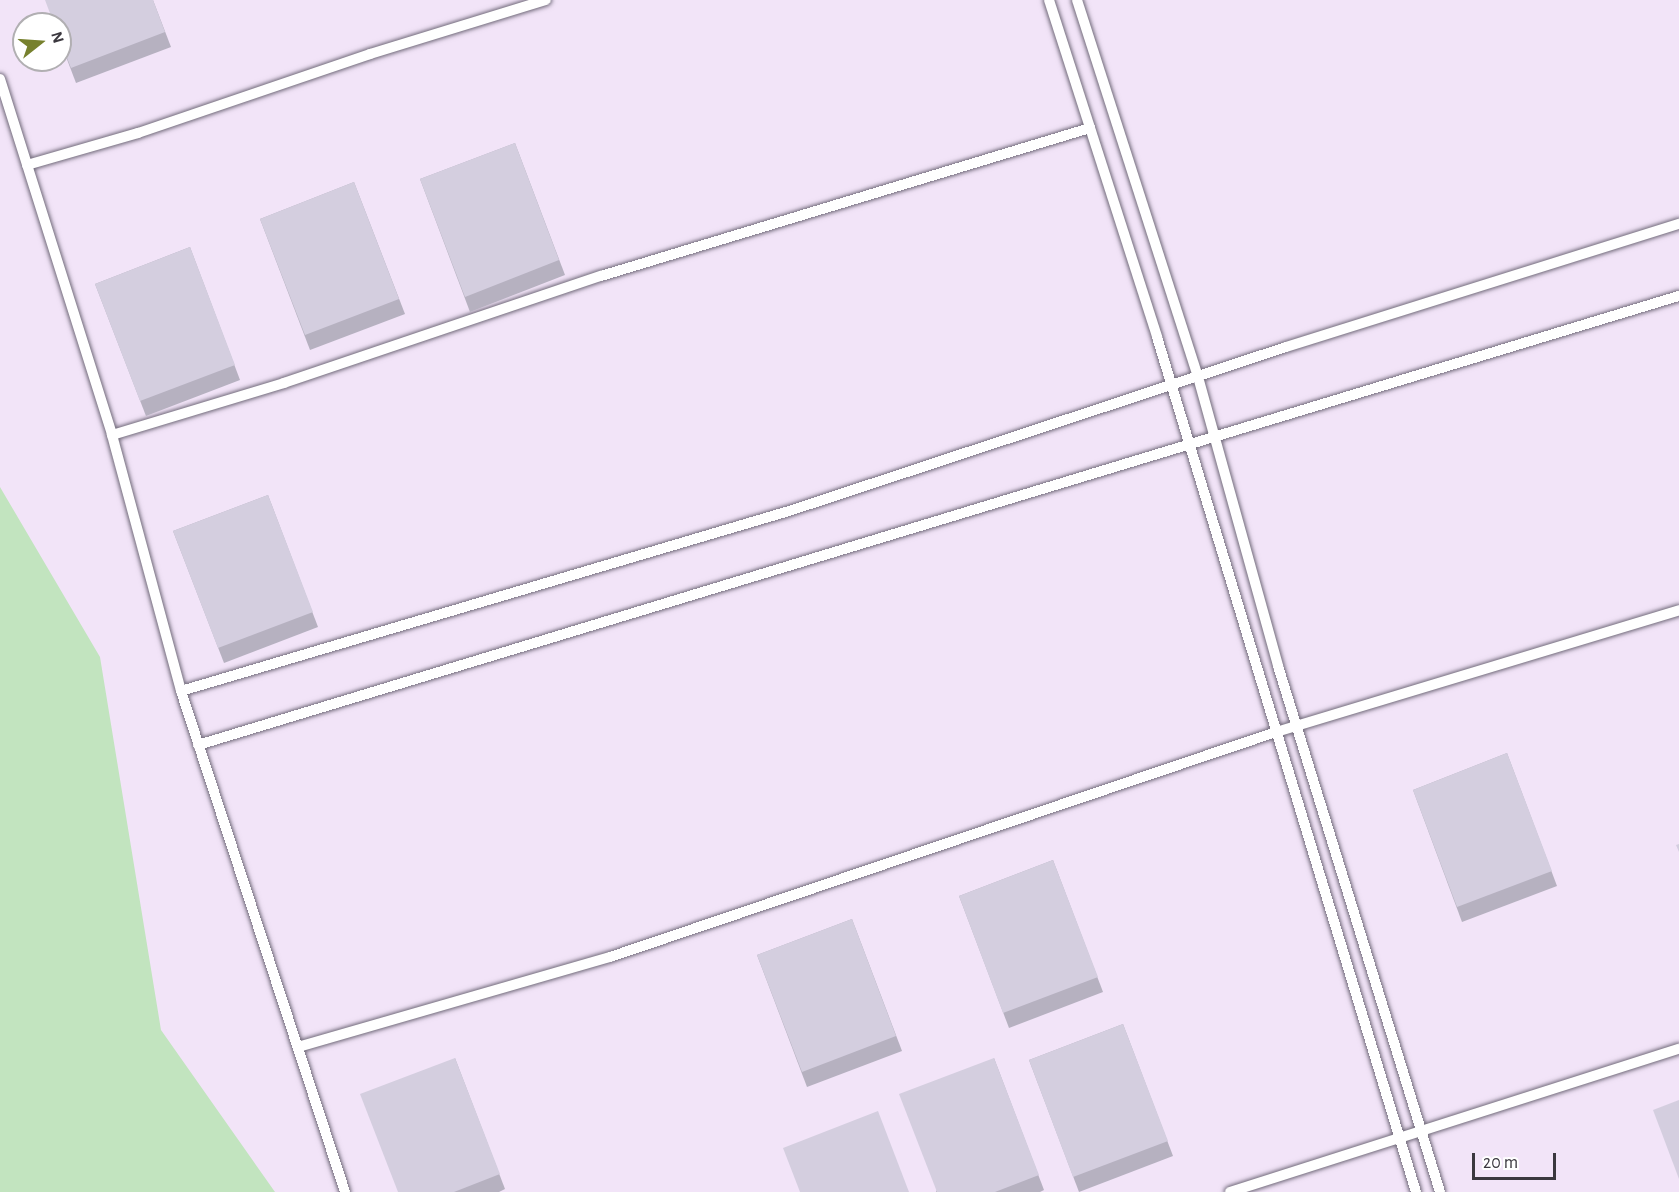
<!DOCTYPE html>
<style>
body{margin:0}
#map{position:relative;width:1679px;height:1192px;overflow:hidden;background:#f7f1ff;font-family:"Alegreya Sans",sans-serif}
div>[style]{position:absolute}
.industrial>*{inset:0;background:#f2e4f8}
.green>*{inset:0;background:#c2e4bf}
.roads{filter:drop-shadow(0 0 2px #726b7b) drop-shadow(0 0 2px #726b7b)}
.lane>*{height:10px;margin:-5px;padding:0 5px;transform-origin:5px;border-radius:5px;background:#fff}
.wall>*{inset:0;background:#b6b1c0}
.building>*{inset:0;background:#d4cedf}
span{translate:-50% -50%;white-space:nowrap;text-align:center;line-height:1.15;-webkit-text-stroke:4.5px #fff;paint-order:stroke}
.north{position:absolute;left:12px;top:12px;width:60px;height:60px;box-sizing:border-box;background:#fff;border:2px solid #b1afb2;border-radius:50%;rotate:73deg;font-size:16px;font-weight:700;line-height:24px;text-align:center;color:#3b383f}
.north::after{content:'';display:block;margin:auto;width:21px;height:27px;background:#77812e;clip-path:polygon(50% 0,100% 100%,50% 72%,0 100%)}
.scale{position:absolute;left:1472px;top:1153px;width:84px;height:27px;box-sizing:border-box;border:3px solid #3b383f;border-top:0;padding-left:8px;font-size:18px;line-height:21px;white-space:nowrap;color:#3b383f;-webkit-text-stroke:4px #fff;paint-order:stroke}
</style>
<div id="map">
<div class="industrial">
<div style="clip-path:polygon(evenodd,0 0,1679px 0,1679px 1192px,124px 1192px,0 648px,0 0,24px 24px,60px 24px,60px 60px,24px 60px,24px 24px)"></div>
</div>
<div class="green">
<div style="clip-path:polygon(0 487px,100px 657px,161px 1030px,275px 1192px,0 1192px)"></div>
</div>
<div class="roads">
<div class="lane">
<div style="left:1049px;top:0;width:354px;rotate:72.2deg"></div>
<div style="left:1157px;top:337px;width:893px;rotate:73.15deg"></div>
<div style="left:1077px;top:0;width:396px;rotate:72.2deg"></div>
<div style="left:1198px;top:377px;width:300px;rotate:74.5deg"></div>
<div style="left:1278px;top:666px;width:550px;rotate:72.88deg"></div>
<div style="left:0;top:79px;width:373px;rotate:72.5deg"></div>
<div style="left:112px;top:435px;width:265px;rotate:74.9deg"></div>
<div style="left:181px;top:691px;width:527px;rotate:71.87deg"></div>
<div style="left:27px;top:165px;width:116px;rotate:-16.1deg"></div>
<div style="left:138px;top:133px;width:245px;rotate:-18.8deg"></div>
<div style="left:370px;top:54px;width:184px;rotate:-17.1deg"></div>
<div style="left:112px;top:435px;width:180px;rotate:-16.8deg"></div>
<div style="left:284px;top:383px;width:335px;rotate:-18.7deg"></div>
<div style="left:601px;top:276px;width:511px;rotate:-16.84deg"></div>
<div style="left:181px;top:691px;width:634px;rotate:-16.49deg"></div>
<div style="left:789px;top:511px;width:523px;rotate:-18.26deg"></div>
<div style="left:1286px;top:347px;width:412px;rotate:-17.4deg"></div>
<div style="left:198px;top:745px;width:1548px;rotate:-16.87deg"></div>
<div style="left:298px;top:1047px;width:325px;rotate:-16.1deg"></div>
<div style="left:610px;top:957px;width:703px;rotate:-18.67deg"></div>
<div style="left:1276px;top:732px;width:421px;rotate:-16.8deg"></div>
<div style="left:1230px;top:1192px;width:471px;rotate:-17.7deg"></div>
</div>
</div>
<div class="wall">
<div style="clip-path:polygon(153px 0,171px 47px,76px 83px,60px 41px)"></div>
<div style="clip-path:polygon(515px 143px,565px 275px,470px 312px,420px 179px)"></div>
<div style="clip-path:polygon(354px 182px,405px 314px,310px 350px,260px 219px)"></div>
<div style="clip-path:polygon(190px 247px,240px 380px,146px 416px,95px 284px)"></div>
<div style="clip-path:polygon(268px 495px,318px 627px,224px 663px,173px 531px)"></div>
<div style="clip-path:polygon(1507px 753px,1557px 886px,1462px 922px,1413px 790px)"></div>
<div style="clip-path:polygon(1053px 860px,1103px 992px,1009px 1028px,959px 896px)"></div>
<div style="clip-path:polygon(852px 919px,902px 1051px,807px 1087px,757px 955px)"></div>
<div style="clip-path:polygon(1123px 1024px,1173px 1156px,1079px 1192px,1029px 1060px)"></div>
<div style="clip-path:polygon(455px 1058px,505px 1189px,499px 1192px,398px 1192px)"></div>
<div style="clip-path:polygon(994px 1058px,1044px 1190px,1040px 1192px,936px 1192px)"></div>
</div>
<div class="building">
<div style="clip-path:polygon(45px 0,153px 0,165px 32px,71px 68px,60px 40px,60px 24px,54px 24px)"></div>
<div style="clip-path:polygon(515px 143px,559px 260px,465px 297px,420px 179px)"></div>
<div style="clip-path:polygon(354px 182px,399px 299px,305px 335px,260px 219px)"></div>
<div style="clip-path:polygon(190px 247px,235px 365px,140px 401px,95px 284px)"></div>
<div style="clip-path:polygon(268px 495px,313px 612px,218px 648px,173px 531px)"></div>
<div style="clip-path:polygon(1507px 753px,1552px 871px,1457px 907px,1413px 790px)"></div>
<div style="clip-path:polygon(1679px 844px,1679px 852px,1676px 845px)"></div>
<div style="clip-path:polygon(1053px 860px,1098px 977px,1003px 1013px,959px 896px)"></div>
<div style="clip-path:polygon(852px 919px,896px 1036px,802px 1072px,757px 955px)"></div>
<div style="clip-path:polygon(1123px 1024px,1168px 1141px,1073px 1177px,1029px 1060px)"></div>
<div style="clip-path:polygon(455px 1058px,500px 1174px,454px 1192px,398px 1192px,360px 1094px)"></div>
<div style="clip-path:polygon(994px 1058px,1039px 1175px,995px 1192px,937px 1192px,899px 1094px)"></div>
<div style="clip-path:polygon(1679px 1100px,1679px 1179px,1653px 1110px)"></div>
<div style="clip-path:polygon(878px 1111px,909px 1192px,800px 1192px,783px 1148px)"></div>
</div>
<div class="north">N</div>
<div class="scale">20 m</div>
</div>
